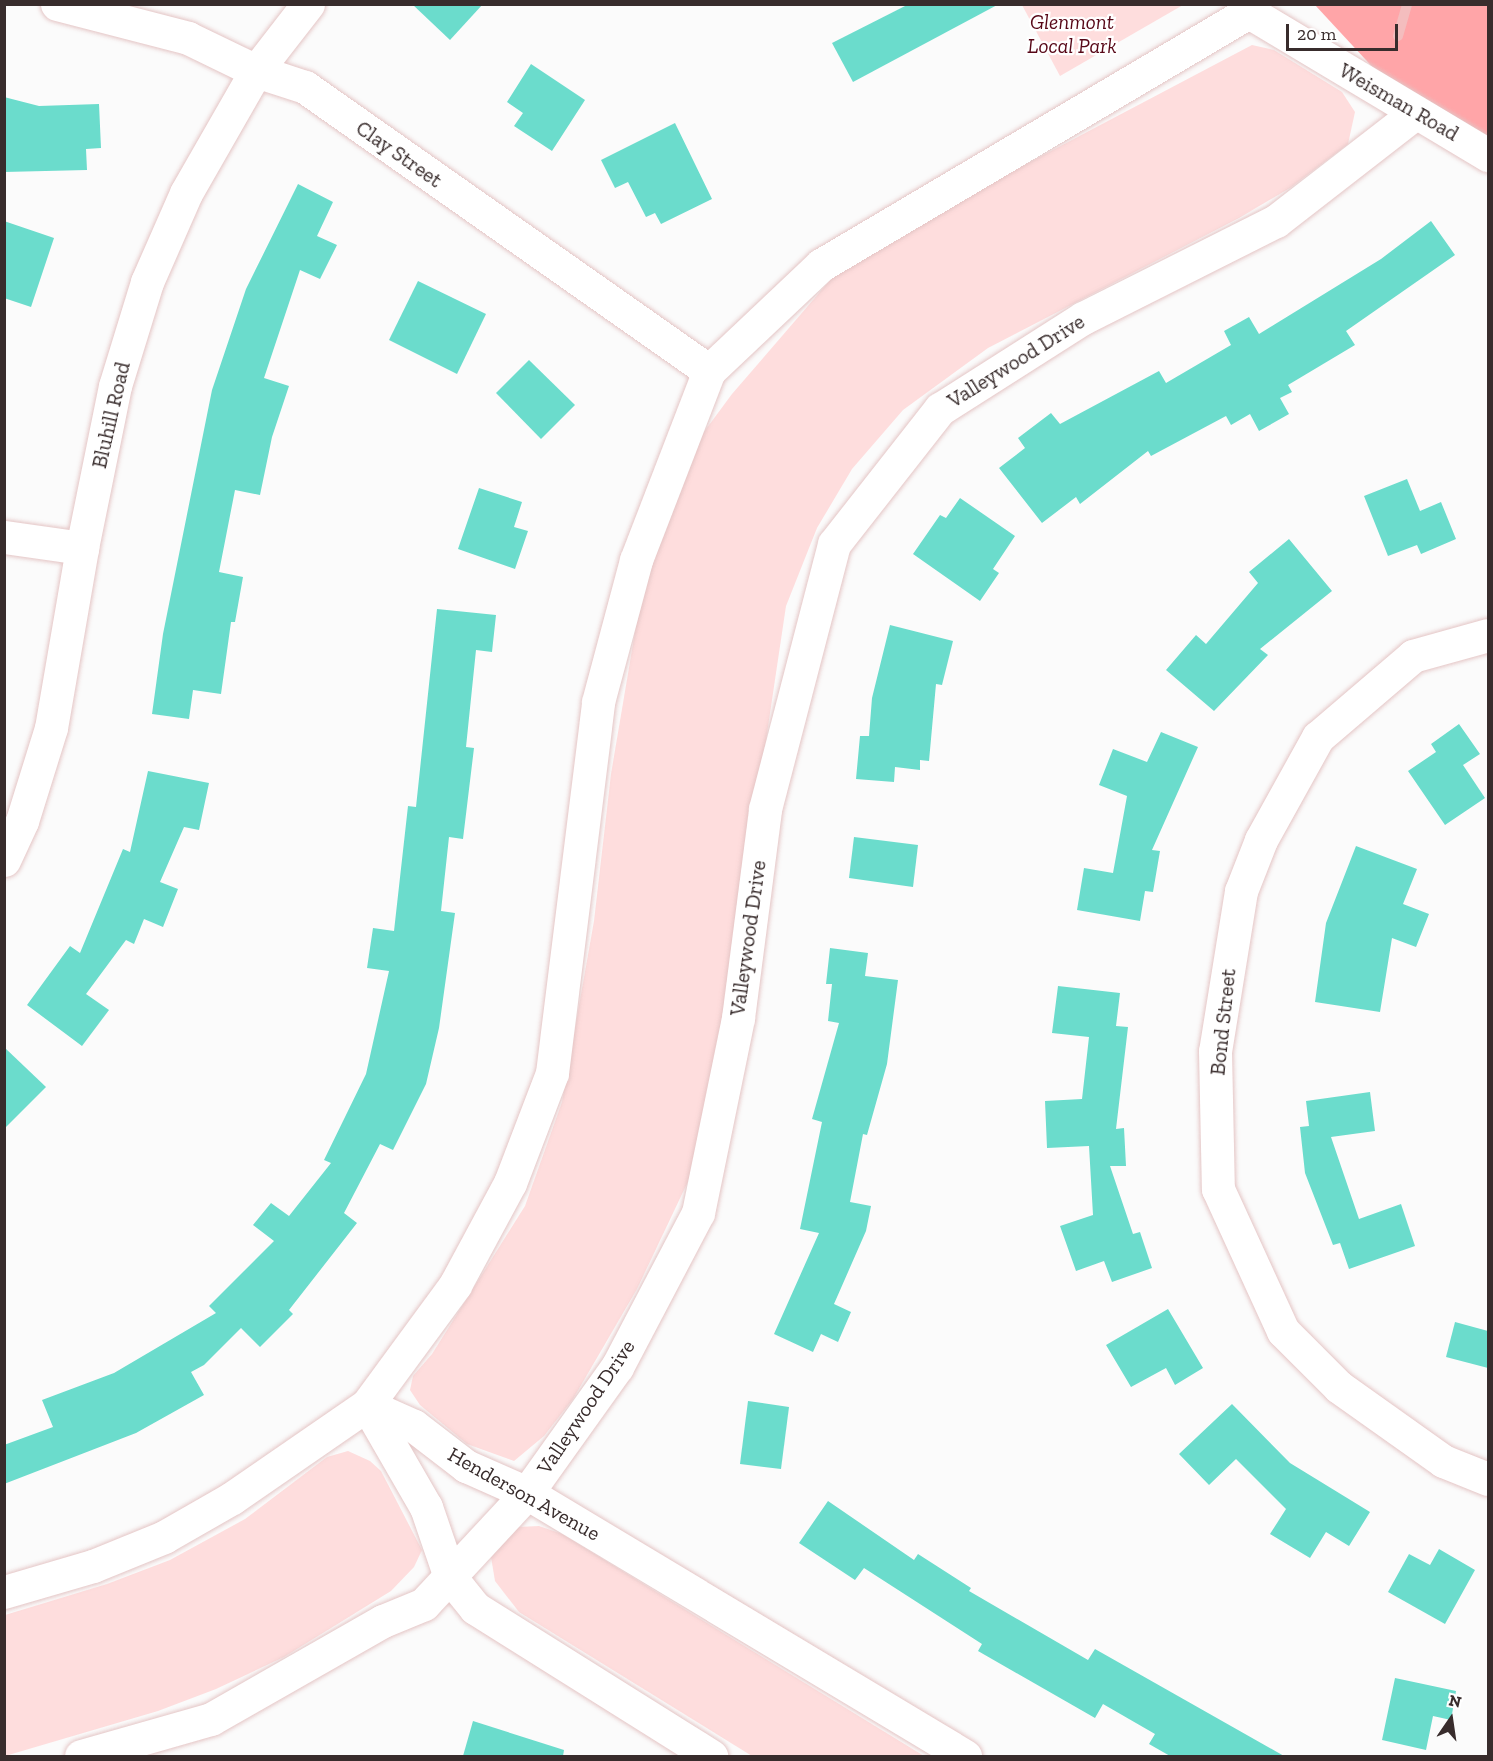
<!DOCTYPE html>
<style>
body{margin:0}
#map{position:relative;width:1493px;height:1761px;overflow:hidden;background:#fbfbfb;font-family:"Zilla Slab",serif}
div>[style]{position:absolute}
.green>*{inset:0;background:#fedddd}
.forest>*{inset:0;background:#ffa5a8}
.stream>*{height:10px;margin:-5px;padding:0 5px;transform-origin:5px;border-radius:5px;background:#f4bdbe}
.building>*{inset:0;background:#6bdccc}
.roads{filter:drop-shadow(0 0 2px #e4c5c5) drop-shadow(0 0 2px #e4c5c5)}
.street>*{height:33px;margin:-16.5px;padding:0 16.5px;transform-origin:16.5px;border-radius:16.5px;background:#fff}
.secondary>*{height:33px;margin:-16.5px;padding:0 16.5px;transform-origin:16.5px;border-radius:16.5px;background:#fff}
span{translate:-50% -50%;white-space:nowrap;text-align:center;line-height:1.15;-webkit-text-stroke:4.5px #fff;paint-order:stroke}
.park-label{font-size:21px;color:#570717;font-style:italic}
.street-label{font-size:21px;color:#382c2c}
.frame{position:absolute;inset:0;border:6px solid #382c2c;pointer-events:none}
.north{position:absolute;left:1421px;top:1689px;width:60px;height:60px;-webkit-text-stroke:4px #fff;paint-order:stroke;rotate:13deg;font-size:16px;font-weight:700;line-height:24px;text-align:center;color:#382c2c}
.north::after{content:'';display:block;margin:auto;width:21px;height:27px;background:#382c2c;clip-path:polygon(50% 0,100% 100%,50% 72%,0 100%)}
.scale{position:absolute;left:1286px;top:24px;width:112px;height:27px;box-sizing:border-box;border:3px solid #382c2c;border-top:0;padding-left:8px;font-size:18px;line-height:21px;white-space:nowrap;color:#382c2c;-webkit-text-stroke:4px #fff;paint-order:stroke}
</style>
<div id="map">
<div class="green">
<div style="clip-path:polygon(1022px 5px,1183px 5px,1060px 76px)"></div>
<div style="clip-path:polygon(1252px 45px,1274px 50px,1342px 92px,1355px 112px,1348px 144px,1290px 188px,1239px 218px,988px 348px,903px 410px,852px 469px,817px 528px,786px 606px,725px 1015px,692px 1173px,637px 1289px,573px 1399px,544px 1436px,514px 1461px,467px 1444px,420px 1405px,410px 1390px,413px 1376px,432px 1354px,525px 1206px,562px 1102px,594px 921px,611px 774px,644px 579px,695px 444px,732px 394px,832px 278px,1000px 178px)"></div>
<div style="clip-path:polygon(348px 1451px,370px 1461px,381px 1471px,422px 1550px,414px 1567px,391px 1591px,284px 1657px,216px 1689px,158px 1711px,5px 1756px,5px 1615px,107px 1584px,170px 1560px,245px 1519px,327px 1457px)"></div>
<div style="clip-path:polygon(539px 1526px,562px 1534px,924px 1756px,752px 1756px,519px 1612px,495px 1581px,491px 1557px,518px 1527px)"></div>
</div>
<div class="forest">
<div style="clip-path:polygon(1315px 5px,1488px 5px,1488px 155px,1415px 113px)"></div>
</div>
<div class="stream">
<div style="left:1398px;top:36px;width:33px;rotate:-74deg"></div>
</div>
<div class="building">
<div style="clip-path:polygon(412px 4px,483px 4px,450px 40px)"></div>
<div style="clip-path:polygon(909px 4px,999px 4px,853px 82px,832px 43px)"></div>
<div style="clip-path:polygon(531px 64px,585px 100px,552px 151px,514px 126px,523px 113px,507px 102px)"></div>
<div style="clip-path:polygon(4px 97px,39px 106px,99px 104px,101px 148px,86px 149px,87px 170px,4px 172px)"></div>
<div style="clip-path:polygon(675px 123px,712px 199px,661px 224px,655px 213px,646px 217px,628px 182px,615px 188px,601px 160px)"></div>
<div style="clip-path:polygon(298px 184px,333px 202px,317px 236px,337px 245px,320px 279px,300px 270px,264px 378px,289px 386px,272px 437px,260px 495px,235px 490px,219px 572px,243px 577px,235px 622px,231px 622px,221px 694px,193px 690px,189px 719px,152px 714px,163px 634px,212px 390px,246px 289px)"></div>
<div style="clip-path:polygon(4px 221px,54px 238px,31px 307px,4px 298px)"></div>
<div style="clip-path:polygon(1431px 221px,1455px 255px,1346px 331px,1355px 345px,1288px 385px,1292px 392px,1280px 398px,1289px 414px,1259px 431px,1250px 414px,1231px 425px,1226px 416px,1151px 456px,1148px 451px,1080px 504px,1076px 497px,1042px 523px,999px 468px,1025px 448px,1018px 438px,1051px 413px,1060px 424px,1159px 371px,1166px 383px,1231px 345px,1224px 331px,1249px 317px,1259px 334px,1381px 259px)"></div>
<div style="clip-path:polygon(418px 281px,486px 314px,457px 374px,389px 340px)"></div>
<div style="clip-path:polygon(529px 360px,575px 405px,541px 439px,496px 393px)"></div>
<div style="clip-path:polygon(1407px 479px,1420px 511px,1441px 502px,1456px 539px,1421px 554px,1417px 545px,1388px 556px,1364px 496px)"></div>
<div style="clip-path:polygon(479px 488px,522px 502px,514px 527px,528px 531px,515px 569px,458px 549px)"></div>
<div style="clip-path:polygon(960px 498px,1015px 536px,993px 569px,999px 573px,980px 601px,913px 554px,940px 515px,946px 518px)"></div>
<div style="clip-path:polygon(1289px 539px,1332px 591px,1260px 649px,1268px 655px,1214px 711px,1166px 670px,1196px 635px,1206px 644px,1258px 583px,1249px 572px)"></div>
<div style="clip-path:polygon(437px 609px,496px 615px,492px 652px,476px 650px,466px 747px,474px 748px,463px 839px,449px 837px,441px 911px,455px 913px,439px 1028px,426px 1084px,393px 1150px,380px 1144px,344px 1213px,357px 1223px,289px 1310px,293px 1314px,260px 1347px,241px 1328px,204px 1365px,191px 1372px,204px 1395px,136px 1433px,4px 1484px,4px 1445px,53px 1427px,42px 1400px,114px 1373px,216px 1313px,209px 1306px,274px 1241px,253px 1225px,271px 1203px,289px 1216px,331px 1163px,324px 1160px,366px 1074px,389px 971px,367px 968px,373px 928px,394px 931px,408px 806px,416px 807px)"></div>
<div style="clip-path:polygon(890px 625px,953px 641px,942px 685px,936px 684px,929px 761px,920px 760px,920px 770px,895px 767px,894px 782px,856px 779px,860px 736px,869px 736px,872px 698px)"></div>
<div style="clip-path:polygon(1459px 724px,1480px 754px,1463px 765px,1485px 798px,1445px 825px,1408px 771px,1436px 752px,1431px 744px)"></div>
<div style="clip-path:polygon(1161px 732px,1198px 747px,1152px 850px,1160px 851px,1153px 892px,1145px 891px,1140px 921px,1077px 910px,1084px 868px,1113px 873px,1127px 796px,1099px 785px,1113px 749px,1147px 762px)"></div>
<div style="clip-path:polygon(148px 771px,209px 783px,199px 830px,184px 827px,160px 882px,178px 889px,163px 927px,144px 919px,134px 944px,126px 940px,86px 994px,109px 1010px,82px 1046px,27px 1005px,70px 946px,80px 953px,123px 849px,130px 852px)"></div>
<div style="clip-path:polygon(854px 837px,918px 845px,913px 887px,849px 878px)"></div>
<div style="clip-path:polygon(1356px 846px,1417px 869px,1403px 904px,1429px 914px,1416px 947px,1392px 938px,1380px 1012px,1315px 1002px,1326px 923px)"></div>
<div style="clip-path:polygon(830px 948px,868px 953px,865px 976px,898px 980px,887px 1064px,867px 1135px,863px 1134px,850px 1202px,871px 1206px,866px 1231px,834px 1304px,851px 1312px,838px 1342px,821px 1334px,813px 1352px,774px 1334px,819px 1233px,800px 1229px,822px 1122px,812px 1119px,839px 1023px,828px 1021px,832px 984px,826px 984px)"></div>
<div style="clip-path:polygon(1058px 986px,1120px 993px,1116px 1026px,1128px 1027px,1116px 1129px,1124px 1128px,1126px 1166px,1110px 1166px,1133px 1234px,1140px 1232px,1152px 1268px,1112px 1282px,1104px 1261px,1076px 1271px,1060px 1226px,1093px 1215px,1089px 1146px,1047px 1148px,1045px 1101px,1082px 1099px,1089px 1037px,1052px 1033px)"></div>
<div style="clip-path:polygon(4px 1047px,46px 1087px,4px 1129px)"></div>
<div style="clip-path:polygon(1370px 1092px,1375px 1131px,1331px 1137px,1359px 1219px,1401px 1204px,1415px 1246px,1349px 1269px,1340px 1243px,1333px 1245px,1305px 1173px,1300px 1127px,1309px 1126px,1306px 1101px)"></div>
<div style="clip-path:polygon(1168px 1309px,1203px 1368px,1175px 1385px,1166px 1368px,1131px 1387px,1106px 1345px)"></div>
<div style="clip-path:polygon(1455px 1322px,1488px 1331px,1488px 1368px,1446px 1357px)"></div>
<div style="clip-path:polygon(748px 1401px,789px 1407px,781px 1469px,740px 1464px)"></div>
<div style="clip-path:polygon(1232px 1404px,1290px 1463px,1370px 1512px,1349px 1546px,1326px 1532px,1310px 1558px,1270px 1534px,1286px 1509px,1236px 1459px,1209px 1485px,1179px 1454px)"></div>
<div style="clip-path:polygon(828px 1501px,914px 1560px,918px 1554px,971px 1588px,969px 1591px,1088px 1660px,1095px 1649px,1284px 1756px,1170px 1756px,1149px 1744px,1155px 1734px,1103px 1704px,1095px 1718px,978px 1651px,982px 1644px,864px 1568px,855px 1580px,799px 1543px)"></div>
<div style="clip-path:polygon(1439px 1549px,1475px 1570px,1445px 1624px,1388px 1592px,1409px 1554px,1430px 1565px)"></div>
<div style="clip-path:polygon(1395px 1678px,1456px 1691px,1451px 1720px,1433px 1716px,1426px 1750px,1382px 1740px)"></div>
<div style="clip-path:polygon(473px 1721px,564px 1750px,563px 1756px,463px 1756px)"></div>
</div>
<div class="roads">
<div class="street">
<div style="left:57px;top:4px;width:135px;rotate:14.5deg"></div>
<div style="left:188px;top:38px;width:76px;rotate:25.9deg"></div>
<div style="left:256px;top:71px;width:52px;rotate:18.1deg"></div>
<div style="left:305px;top:87px;width:494px;rotate:35.1deg"></div>
<div style="left:4px;top:537px;width:79px;rotate:8deg"></div>
<div style="left:1488px;top:635px;width:78px;rotate:164.4deg"></div>
<div style="left:1413px;top:656px;width:125px;rotate:139.5deg"></div>
<div style="left:1318px;top:737px;width:118px;rotate:119deg"></div>
<div style="left:1261px;top:840px;width:55px;rotate:111.4deg"></div>
<div style="left:1241px;top:891px;width:162px;rotate:99.2deg"></div>
<div style="left:1215px;top:1051px;width:138px;rotate:88.8deg"></div>
<div style="left:1218px;top:1189px;width:156px;rotate:65.4deg"></div>
<div style="left:1283px;top:1331px;width:79px;rotate:45deg"></div>
<div style="left:1339px;top:1387px;width:128px;rotate:35.4deg"></div>
<div style="left:1443px;top:1461px;width:48px;rotate:21.8deg"></div>
<div style="left:367px;top:1405px;width:51px;rotate:24.1deg"></div>
<div style="left:414px;top:1426px;width:66px;rotate:37.6deg"></div>
<div style="left:466px;top:1466px;width:67px;rotate:23.9deg"></div>
<div style="left:527px;top:1493px;width:511px;rotate:30.98deg"></div>
<div style="left:367px;top:1405px;width:118px;rotate:60deg"></div>
<div style="left:426px;top:1507px;width:74px;rotate:71.1deg"></div>
<div style="left:450px;top:1577px;width:40px;rotate:51deg"></div>
<div style="left:475px;top:1608px;width:279px;rotate:32.1deg"></div>
<div style="left:4px;top:1592px;width:93px;rotate:-16.3deg"></div>
<div style="left:93px;top:1566px;width:77px;rotate:-22.2deg"></div>
<div style="left:164px;top:1537px;width:78px;rotate:-29.8deg"></div>
<div style="left:232px;top:1498px;width:164px;rotate:-34.6deg"></div>
<div style="left:367px;top:1405px;width:149px;rotate:-53.7deg"></div>
<div style="left:455px;top:1285px;width:116px;rotate:-61.7deg"></div>
<div style="left:510px;top:1183px;width:118px;rotate:-69.1deg"></div>
<div style="left:552px;top:1073px;width:374px;rotate:-82.9deg"></div>
<div style="left:598px;top:702px;width:147px;rotate:-75deg"></div>
<div style="left:636px;top:560px;width:203px;rotate:-68.9deg"></div>
<div style="left:709px;top:371px;width:154px;rotate:-43.4deg"></div>
<div style="left:821px;top:265px;width:497px;rotate:-30.6deg"></div>
<div style="left:1249px;top:12px;width:279px;rotate:30.9deg"></div>
<div style="left:81px;top:1756px;width:135px;rotate:-15.9deg"></div>
<div style="left:211px;top:1719px;width:198px;rotate:-29.7deg"></div>
<div style="left:383px;top:1621px;width:44px;rotate:-22.5deg"></div>
<div style="left:424px;top:1604px;width:151px;rotate:-47.1deg"></div>
<div style="left:527px;top:1493px;width:155px;rotate:-54.5deg"></div>
<div style="left:617px;top:1367px;width:174px;rotate:-62.3deg"></div>
<div style="left:698px;top:1213px;width:199px;rotate:-78.4deg"></div>
<div style="left:738px;top:1018px;width:211px;rotate:-82.6deg"></div>
<div style="left:765px;top:809px;width:274px;rotate:-75.4deg"></div>
<div style="left:834px;top:544px;width:172px;rotate:-51.9deg"></div>
<div style="left:940px;top:409px;width:169px;rotate:-32.5deg"></div>
<div style="left:1083px;top:318px;width:216px;rotate:-26.7deg"></div>
<div style="left:1276px;top:221px;width:176px;rotate:-37.8deg"></div>
</div>
<div class="secondary">
<div style="left:4px;top:860px;width:43px;rotate:-65.2deg"></div>
<div style="left:22px;top:821px;width:97px;rotate:-72.7deg"></div>
<div style="left:51px;top:728px;width:183px;rotate:-80.2deg"></div>
<div style="left:82px;top:548px;width:165px;rotate:-78.5deg"></div>
<div style="left:115px;top:386px;width:109px;rotate:-72.9deg"></div>
<div style="left:147px;top:282px;width:97px;rotate:-66.3deg"></div>
<div style="left:186px;top:193px;width:141px;rotate:-60.2deg"></div>
<div style="left:256px;top:71px;width:85px;rotate:-52.2deg"></div>
</div>
</div>
<div class="park-label">
<span style="left:1072px;top:34px">Glenmont<br>Local Park</span>
</div>
<div class="street-label">
<span style="left:1399px;top:102px;rotate:30deg">Weisman Road</span>
<span style="left:399px;top:154px;rotate:35deg">Clay Street</span>
<span style="left:1016px;top:361px;rotate:-32deg">Valleywood Drive</span>
<span style="left:111px;top:415px;rotate:-77deg">Bluhill Road</span>
<span style="left:748px;top:938px;rotate:-82deg">Valleywood Drive</span>
<span style="left:1223px;top:1022px;rotate:-84deg">Bond Street</span>
<span style="left:586px;top:1407px;rotate:-56deg">Valleywood Drive</span>
<span style="left:524px;top:1494px;rotate:29deg">Henderson Avenue</span>
</div>
<div class="frame"></div>
<div class="north">N</div>
<div class="scale">20 m</div>
</div>
